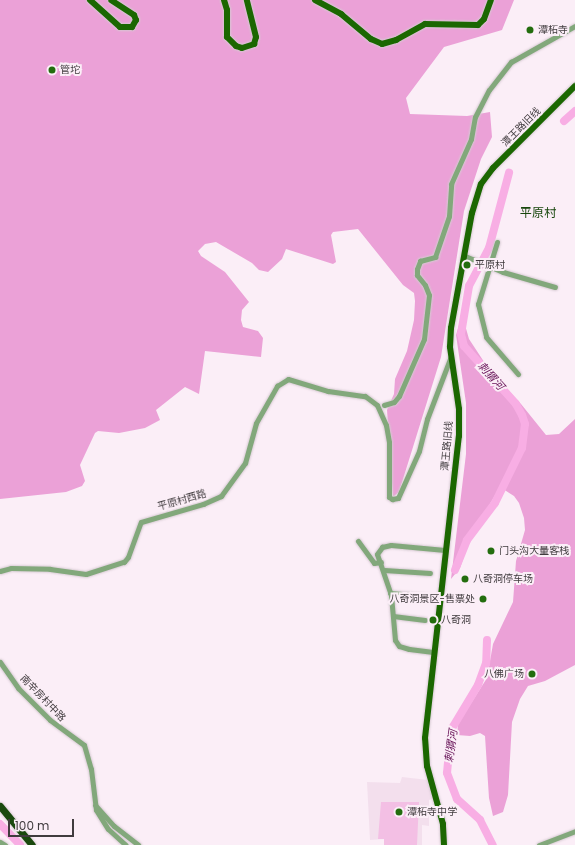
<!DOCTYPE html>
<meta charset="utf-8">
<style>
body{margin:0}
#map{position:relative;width:575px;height:845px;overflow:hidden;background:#fbeef7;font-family:Poppins,"Noto Sans SC",sans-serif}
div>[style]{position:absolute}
.built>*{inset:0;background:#f3dfed}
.green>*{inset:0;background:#f3bfe4}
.forest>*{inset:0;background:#eba1d7}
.river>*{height:8px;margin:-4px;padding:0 4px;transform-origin:4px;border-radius:4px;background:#f8aee4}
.roads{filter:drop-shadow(0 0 1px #d6cad2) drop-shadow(0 0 1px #d6cad2)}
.minor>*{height:5px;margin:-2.5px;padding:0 2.5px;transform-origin:2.5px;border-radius:2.5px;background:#82a87b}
.major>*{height:6px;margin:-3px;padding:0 3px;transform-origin:3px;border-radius:3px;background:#1b6701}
.highway>*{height:7px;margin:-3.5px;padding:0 3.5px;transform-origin:3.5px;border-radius:3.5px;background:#1a490e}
.dots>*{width:11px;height:11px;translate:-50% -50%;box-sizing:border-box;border:2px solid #fbeef7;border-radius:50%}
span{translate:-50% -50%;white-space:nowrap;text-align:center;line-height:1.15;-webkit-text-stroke:4px #fbeef7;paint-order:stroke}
.poi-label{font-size:10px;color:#403b3e}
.left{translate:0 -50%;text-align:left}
.right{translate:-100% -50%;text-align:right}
.street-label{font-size:10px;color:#403b3e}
.water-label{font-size:11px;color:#681358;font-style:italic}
.quarter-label{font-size:12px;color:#17460c}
.scale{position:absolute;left:8px;top:819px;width:66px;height:18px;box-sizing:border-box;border:2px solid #403b3e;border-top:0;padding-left:5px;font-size:12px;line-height:14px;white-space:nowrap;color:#403b3e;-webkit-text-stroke:3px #fbeef7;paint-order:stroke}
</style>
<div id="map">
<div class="built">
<div style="clip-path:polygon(402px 777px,428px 780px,433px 799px,429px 800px,429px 826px,422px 825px,422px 845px,384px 845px,384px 839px,370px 840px,367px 782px,400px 783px)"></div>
</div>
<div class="green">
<div style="clip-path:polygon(381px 802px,419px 802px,417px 845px,384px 845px,384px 839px,378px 839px)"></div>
</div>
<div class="forest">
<div style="clip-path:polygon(0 0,514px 0,502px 30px,444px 47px,406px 98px,410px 114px,467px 116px,490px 112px,492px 137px,481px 159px,464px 211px,441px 357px,399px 492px,393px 497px,387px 410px,394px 394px,395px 379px,407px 351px,414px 320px,415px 301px,414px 293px,403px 285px,358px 229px,333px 232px,331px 235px,336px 262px,333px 264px,286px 249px,282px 259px,268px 272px,259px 270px,252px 263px,216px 242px,205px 244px,198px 251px,201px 256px,225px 272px,249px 302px,242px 310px,241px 320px,243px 327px,258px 331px,263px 338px,261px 357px,205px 351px,199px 394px,185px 387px,156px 410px,160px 420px,145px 428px,119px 433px,98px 431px,95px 433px,80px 465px,85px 481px,82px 486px,66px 492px,0 499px)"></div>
<div style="clip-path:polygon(459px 325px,465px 325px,469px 339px,492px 374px,521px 404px,546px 435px,559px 434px,575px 419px,575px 665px,545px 681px,528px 686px,520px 699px,512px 722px,508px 795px,503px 812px,493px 816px,489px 798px,485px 736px,480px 733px,470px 736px,457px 735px,458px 724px,487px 678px,493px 644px,513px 602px,516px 561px,525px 530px,524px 518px,519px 503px,514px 496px,500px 487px,472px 534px,460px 568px,451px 579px,466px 454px,466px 403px,456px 335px)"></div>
</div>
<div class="river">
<div style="left:564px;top:121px;width:15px;rotate:-42deg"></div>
<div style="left:455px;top:570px;width:32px;rotate:-68deg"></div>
<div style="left:467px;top:540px;width:46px;rotate:-52.9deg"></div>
<div style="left:495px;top:503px;width:61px;rotate:-63.9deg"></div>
<div style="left:522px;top:448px;width:24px;rotate:-83deg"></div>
<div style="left:525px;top:424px;width:9px;rotate:-108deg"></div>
<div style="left:522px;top:415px;width:13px;rotate:-119deg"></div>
<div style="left:516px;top:404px;width:78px;rotate:-131.9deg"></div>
<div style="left:464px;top:346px;width:12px;rotate:-104deg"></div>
<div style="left:461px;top:334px;width:49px;rotate:-80.5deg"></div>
<div style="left:469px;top:286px;width:43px;rotate:-62.2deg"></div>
<div style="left:489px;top:248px;width:78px;rotate:-75.1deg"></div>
<div style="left:487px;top:640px;width:23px;rotate:92deg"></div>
<div style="left:486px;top:663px;width:23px;rotate:110deg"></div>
<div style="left:478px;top:685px;width:52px;rotate:121deg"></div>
<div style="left:451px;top:730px;width:43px;rotate:95.3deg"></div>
<div style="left:447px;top:773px;width:28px;rotate:69deg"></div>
<div style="left:457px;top:799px;width:31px;rotate:42deg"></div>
<div style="left:480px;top:820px;width:28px;rotate:63deg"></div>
<div style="left:0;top:824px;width:29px;rotate:46deg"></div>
</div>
<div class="roads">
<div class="minor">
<div style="left:497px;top:242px;width:65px;rotate:107deg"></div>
<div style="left:478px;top:304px;width:34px;rotate:76deg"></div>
<div style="left:486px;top:337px;width:49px;rotate:49.1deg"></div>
<div style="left:465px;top:256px;width:41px;rotate:22.8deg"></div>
<div style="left:503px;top:272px;width:54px;rotate:16.1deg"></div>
<div style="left:384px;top:405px;width:10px;rotate:-17deg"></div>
<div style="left:394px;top:402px;width:8px;rotate:-50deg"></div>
<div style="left:399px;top:396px;width:62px;rotate:-66.3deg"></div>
<div style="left:424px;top:339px;width:44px;rotate:-83.5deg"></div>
<div style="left:429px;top:295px;width:11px;rotate:-112deg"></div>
<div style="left:425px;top:285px;width:13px;rotate:-129deg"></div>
<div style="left:417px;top:275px;width:6px;rotate:-90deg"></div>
<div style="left:417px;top:269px;width:9px;rotate:-69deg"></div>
<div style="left:420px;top:261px;width:16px;rotate:-15deg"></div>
<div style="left:435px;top:257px;width:43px;rotate:-71.1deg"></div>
<div style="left:449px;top:216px;width:32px;rotate:-86deg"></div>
<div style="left:451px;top:184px;width:49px;rotate:-66deg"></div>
<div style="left:471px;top:139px;width:22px;rotate:-80deg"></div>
<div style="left:475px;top:117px;width:30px;rotate:-63deg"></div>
<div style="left:489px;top:90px;width:36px;rotate:-52deg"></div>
<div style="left:511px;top:62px;width:73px;rotate:-29.4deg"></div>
<div style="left:358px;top:541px;width:27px;rotate:54deg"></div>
<div style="left:374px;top:563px;width:7px;rotate:-8deg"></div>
<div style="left:384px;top:570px;width:46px;rotate:3.7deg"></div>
<div style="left:0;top:571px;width:11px;rotate:-15deg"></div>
<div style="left:11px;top:568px;width:39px;rotate:1deg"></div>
<div style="left:50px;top:569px;width:36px;rotate:8deg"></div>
<div style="left:86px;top:574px;width:40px;rotate:-18deg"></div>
<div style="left:124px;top:562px;width:6px;rotate:-51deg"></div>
<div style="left:128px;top:557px;width:37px;rotate:-70deg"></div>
<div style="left:141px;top:522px;width:65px;rotate:-16.2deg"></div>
<div style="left:203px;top:504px;width:20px;rotate:-24deg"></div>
<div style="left:221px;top:496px;width:41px;rotate:-54deg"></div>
<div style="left:245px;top:463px;width:41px;rotate:-74.6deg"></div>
<div style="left:256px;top:423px;width:43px;rotate:-60.4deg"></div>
<div style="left:277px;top:386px;width:13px;rotate:-32deg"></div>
<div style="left:288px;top:379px;width:42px;rotate:16.7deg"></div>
<div style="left:328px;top:391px;width:37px;rotate:8deg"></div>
<div style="left:365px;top:396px;width:15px;rotate:37deg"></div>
<div style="left:377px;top:405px;width:22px;rotate:66deg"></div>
<div style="left:386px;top:425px;width:17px;rotate:80deg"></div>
<div style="left:389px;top:442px;width:55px;rotate:90deg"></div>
<div style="left:389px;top:497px;width:4px;rotate:34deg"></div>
<div style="left:392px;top:499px;width:6px;rotate:-9deg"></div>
<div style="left:398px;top:498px;width:51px;rotate:-65.9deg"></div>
<div style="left:419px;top:451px;width:33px;rotate:-76deg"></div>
<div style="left:427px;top:419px;width:67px;rotate:-69.1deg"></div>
<div style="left:390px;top:593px;width:38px;rotate:5deg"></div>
<div style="left:393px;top:616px;width:32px;rotate:7deg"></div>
<div style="left:433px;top:652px;width:24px;rotate:-173deg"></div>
<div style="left:409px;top:649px;width:10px;rotate:-163deg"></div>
<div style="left:399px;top:646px;width:7px;rotate:-124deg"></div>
<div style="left:395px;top:640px;width:45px;rotate:-95.1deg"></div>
<div style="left:391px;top:595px;width:43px;rotate:-108.9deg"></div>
<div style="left:377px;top:554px;width:9px;rotate:-54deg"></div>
<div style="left:382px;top:547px;width:9px;rotate:-13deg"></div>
<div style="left:391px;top:545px;width:54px;rotate:5.3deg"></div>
<div style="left:0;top:662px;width:32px;rotate:55deg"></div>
<div style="left:18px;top:688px;width:45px;rotate:45deg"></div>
<div style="left:50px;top:720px;width:42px;rotate:36.3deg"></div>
<div style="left:84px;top:745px;width:25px;rotate:74deg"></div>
<div style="left:91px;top:769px;width:41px;rotate:83deg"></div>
<div style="left:96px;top:810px;width:22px;rotate:58deg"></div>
<div style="left:108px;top:829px;width:24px;rotate:42deg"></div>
<div style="left:95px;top:805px;width:28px;rotate:48deg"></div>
<div style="left:114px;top:826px;width:31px;rotate:38deg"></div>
<div style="left:0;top:842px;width:6px;rotate:31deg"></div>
<div style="left:539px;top:845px;width:39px;rotate:-21deg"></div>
</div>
<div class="major">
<div style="left:90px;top:0;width:40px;rotate:42deg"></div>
<div style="left:120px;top:27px;width:12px"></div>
<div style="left:132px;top:27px;width:8px;rotate:-60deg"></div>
<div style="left:136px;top:20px;width:5px;rotate:-112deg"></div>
<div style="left:134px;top:15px;width:27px;rotate:-147deg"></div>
<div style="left:224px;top:0;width:10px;rotate:73deg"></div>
<div style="left:227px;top:10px;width:27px;rotate:90deg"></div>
<div style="left:227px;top:37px;width:13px;rotate:45deg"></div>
<div style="left:236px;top:46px;width:6px;rotate:18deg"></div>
<div style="left:242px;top:48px;width:13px;rotate:-18deg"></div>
<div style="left:254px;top:44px;width:7px;rotate:-74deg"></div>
<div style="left:256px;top:37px;width:38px;rotate:-104deg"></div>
<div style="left:315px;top:0;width:30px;rotate:28deg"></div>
<div style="left:341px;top:14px;width:39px;rotate:40deg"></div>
<div style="left:371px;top:39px;width:12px;rotate:24deg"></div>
<div style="left:382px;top:44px;width:15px;rotate:-16deg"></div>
<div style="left:396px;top:40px;width:33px;rotate:-29deg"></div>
<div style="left:425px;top:24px;width:53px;rotate:1.1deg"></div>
<div style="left:478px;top:25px;width:8px;rotate:-45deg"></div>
<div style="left:484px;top:19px;width:20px;rotate:-70deg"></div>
<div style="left:444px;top:845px;width:21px;rotate:-93deg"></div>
<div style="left:443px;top:824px;width:60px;rotate:-105.4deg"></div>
<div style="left:427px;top:766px;width:28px;rotate:-94deg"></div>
<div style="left:425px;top:738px;width:304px;rotate:-83.6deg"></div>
<div style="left:459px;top:436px;width:27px;rotate:-90deg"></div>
<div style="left:459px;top:409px;width:63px;rotate:-98.3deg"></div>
<div style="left:450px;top:347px;width:19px;rotate:-87deg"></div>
<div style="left:451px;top:328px;width:117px;rotate:-79.7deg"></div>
<div style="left:472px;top:213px;width:30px;rotate:-73deg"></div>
<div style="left:481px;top:184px;width:20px;rotate:-53deg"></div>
<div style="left:493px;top:168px;width:116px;rotate:-45deg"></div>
</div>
<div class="highway">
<div style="left:0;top:806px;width:50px;rotate:50.6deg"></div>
</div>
</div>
<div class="dots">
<div style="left:530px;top:30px;background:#236d0e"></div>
<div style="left:52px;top:70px;background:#236d0e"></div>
<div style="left:467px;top:265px;background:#236d0e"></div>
<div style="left:491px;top:551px;background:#236d0e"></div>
<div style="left:465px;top:579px;background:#236d0e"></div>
<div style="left:483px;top:599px;background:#236d0e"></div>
<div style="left:433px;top:620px;background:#236d0e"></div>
<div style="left:532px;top:674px;background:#236d0e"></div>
<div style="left:399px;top:812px;background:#236d0e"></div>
</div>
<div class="poi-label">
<span class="left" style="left:538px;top:30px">潭柘寺</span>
<span class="left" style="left:60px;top:70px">管坨</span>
<span class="left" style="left:475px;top:265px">平原村</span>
<span class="left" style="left:499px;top:551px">门头沟大量客栈</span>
<span class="left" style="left:473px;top:579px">八奇洞停车场</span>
<span class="right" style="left:475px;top:599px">八奇洞景区-售票处</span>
<span class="left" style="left:441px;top:620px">八奇洞</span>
<span class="right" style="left:524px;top:674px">八佛广场</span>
<span class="left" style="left:407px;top:812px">潭柘寺中学</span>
</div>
<div class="street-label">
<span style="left:521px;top:127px;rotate:-45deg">潭王路旧线</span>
<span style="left:447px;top:446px;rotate:-85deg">潭王路旧线</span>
<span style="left:182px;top:500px;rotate:-16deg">平原村西路</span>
<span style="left:43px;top:698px;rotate:46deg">南辛房村中路</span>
</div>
<div class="water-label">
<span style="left:491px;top:376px;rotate:48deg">刺猬河</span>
<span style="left:451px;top:746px;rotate:-82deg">刺猬河</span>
</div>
<div class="quarter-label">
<span style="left:538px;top:213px">平原村</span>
</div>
<div class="scale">100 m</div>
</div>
